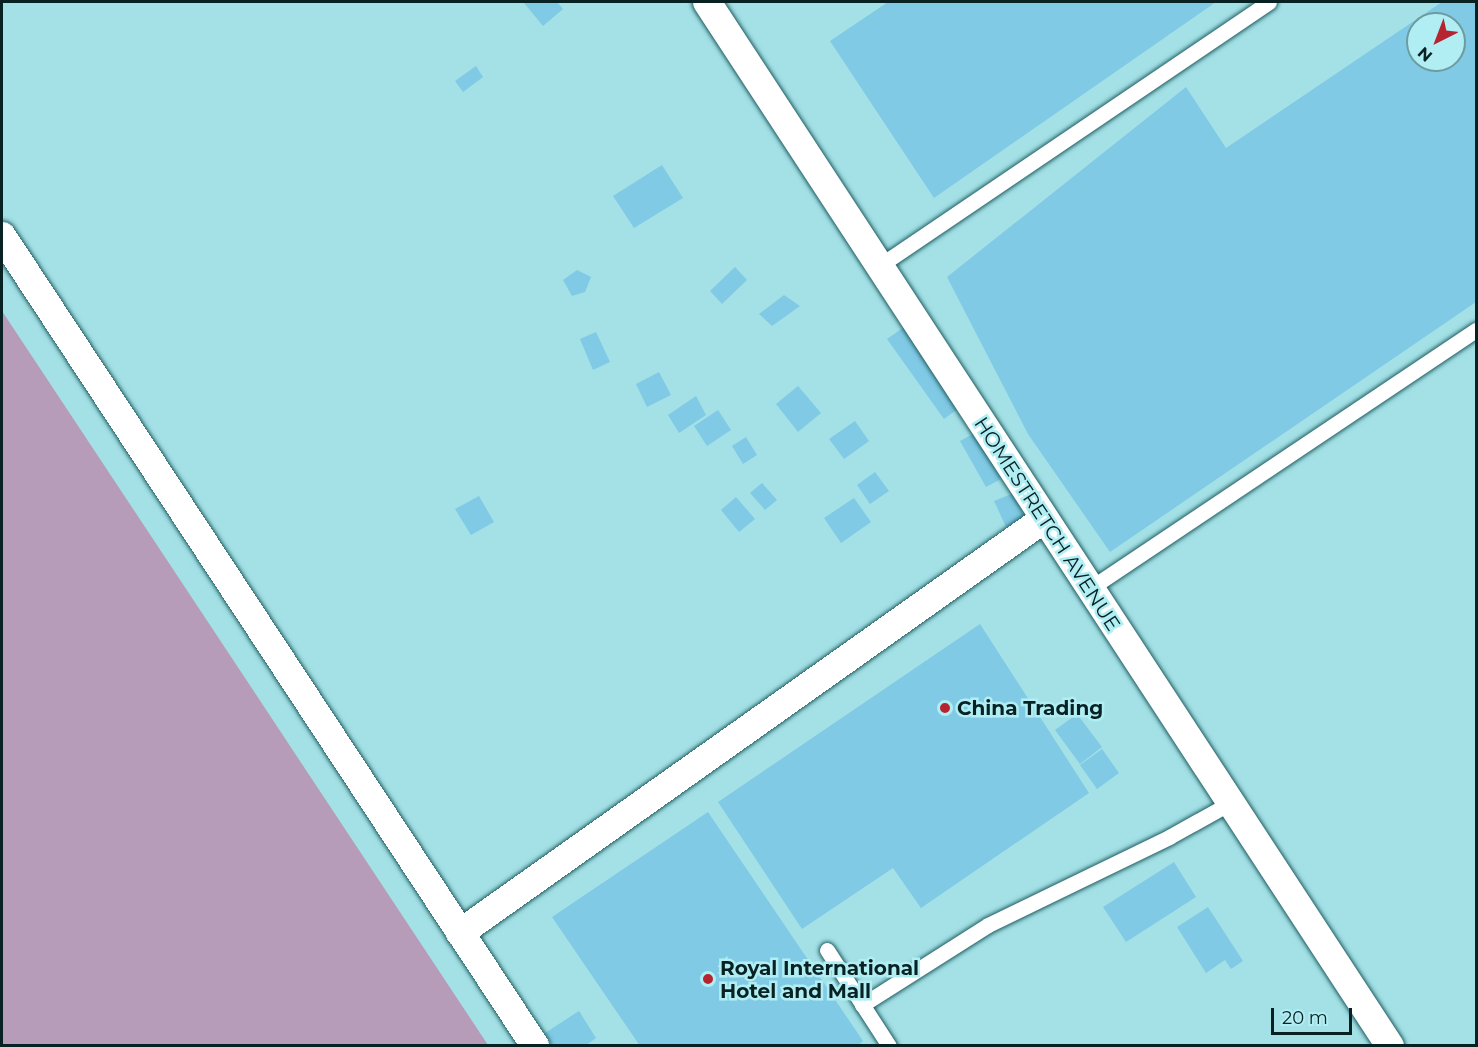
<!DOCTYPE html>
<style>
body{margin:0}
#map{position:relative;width:1478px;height:1047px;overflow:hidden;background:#a3e1e6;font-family:Montserrat,sans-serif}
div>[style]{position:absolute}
.green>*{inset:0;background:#b69cb9}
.building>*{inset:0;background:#80cae5}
.roads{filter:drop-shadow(0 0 2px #1f5d62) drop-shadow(0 0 2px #1f5d62)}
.lane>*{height:15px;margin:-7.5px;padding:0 7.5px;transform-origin:7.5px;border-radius:7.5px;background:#fff}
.street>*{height:28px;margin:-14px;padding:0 14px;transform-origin:14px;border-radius:14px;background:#fff}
.dots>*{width:16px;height:16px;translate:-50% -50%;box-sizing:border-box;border:3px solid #b0eef3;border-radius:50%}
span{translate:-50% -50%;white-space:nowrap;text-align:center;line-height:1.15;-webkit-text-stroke:5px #b0eef3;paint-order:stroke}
.street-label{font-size:20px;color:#082123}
.poi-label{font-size:20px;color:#082123;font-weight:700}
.left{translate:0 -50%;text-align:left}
.frame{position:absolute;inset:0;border:3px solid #082123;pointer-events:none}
.north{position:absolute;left:1406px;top:12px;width:60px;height:60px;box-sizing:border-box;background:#b0eef3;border:2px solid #6d9ca0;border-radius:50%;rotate:222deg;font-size:16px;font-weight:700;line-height:24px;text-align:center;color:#082123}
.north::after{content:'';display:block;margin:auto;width:21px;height:27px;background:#b62431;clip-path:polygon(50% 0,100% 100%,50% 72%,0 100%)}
.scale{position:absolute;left:1271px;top:1008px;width:81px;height:27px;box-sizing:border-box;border:3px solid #082123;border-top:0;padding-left:8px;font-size:18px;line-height:21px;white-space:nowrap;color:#082123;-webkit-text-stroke:4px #b0eef3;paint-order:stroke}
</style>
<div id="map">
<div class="green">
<div style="clip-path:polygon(2px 311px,488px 1045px,2px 1045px)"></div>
</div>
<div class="building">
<div style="clip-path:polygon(526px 2px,557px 2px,563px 9px,543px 26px,524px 3px)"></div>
<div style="clip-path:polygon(888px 2px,1216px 2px,934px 198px,830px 41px)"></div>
<div style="clip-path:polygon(evenodd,1442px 2px,1476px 2px,1476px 302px,1110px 552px,1028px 434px,947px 277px,1186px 87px,1226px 148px,1442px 2px,1418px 24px,1454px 24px,1454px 60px,1418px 60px,1418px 24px)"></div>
<div style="clip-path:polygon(476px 66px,483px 77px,463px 92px,455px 81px)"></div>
<div style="clip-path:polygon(662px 165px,683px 198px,634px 228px,613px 196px)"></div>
<div style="clip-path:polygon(735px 267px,747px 280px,722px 304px,710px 291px)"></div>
<div style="clip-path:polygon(577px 270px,591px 277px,585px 292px,572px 296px,563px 280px)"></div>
<div style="clip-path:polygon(784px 295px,800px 306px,772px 326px,759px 314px)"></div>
<div style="clip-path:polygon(910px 323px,966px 403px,944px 419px,887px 339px)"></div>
<div style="clip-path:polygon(596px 332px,610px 362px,593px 370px,580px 339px)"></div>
<div style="clip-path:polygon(659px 372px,671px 395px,647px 407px,636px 384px)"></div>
<div style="clip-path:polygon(798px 386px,821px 413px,798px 432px,776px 404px)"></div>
<div style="clip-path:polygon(696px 396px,706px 415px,679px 433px,668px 415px)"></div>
<div style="clip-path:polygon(718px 410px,731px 430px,707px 446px,694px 426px)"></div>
<div style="clip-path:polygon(855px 421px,869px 441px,844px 459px,829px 439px)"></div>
<div style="clip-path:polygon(975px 433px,1001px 479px,986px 487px,960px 441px)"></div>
<div style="clip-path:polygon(746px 437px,757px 455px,743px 464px,732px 446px)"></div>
<div style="clip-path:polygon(875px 472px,889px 491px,870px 504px,857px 485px)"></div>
<div style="clip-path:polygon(762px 483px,777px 500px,765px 510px,750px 493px)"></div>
<div style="clip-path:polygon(1014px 493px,1025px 519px,1006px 527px,994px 501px)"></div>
<div style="clip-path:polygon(479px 496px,494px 522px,471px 535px,455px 509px)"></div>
<div style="clip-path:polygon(736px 497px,755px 519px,739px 532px,721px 510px)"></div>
<div style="clip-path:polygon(854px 498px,871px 522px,841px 543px,824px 518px)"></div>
<div style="clip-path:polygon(980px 624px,1089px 793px,921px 908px,893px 868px,802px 929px,718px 802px)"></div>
<div style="clip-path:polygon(1077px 714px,1102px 747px,1080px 764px,1055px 730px)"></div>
<div style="clip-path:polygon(1102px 749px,1119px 773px,1097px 789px,1080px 765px)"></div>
<div style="clip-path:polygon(708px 812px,863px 1041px,857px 1046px,640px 1046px,552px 917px)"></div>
<div style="clip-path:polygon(1174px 862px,1196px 897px,1126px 942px,1103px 907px)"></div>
<div style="clip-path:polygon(1208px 907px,1243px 961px,1231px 969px,1225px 960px,1206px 973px,1177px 927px)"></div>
<div style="clip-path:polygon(579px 1011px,596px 1038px,585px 1046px,553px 1046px,545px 1033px)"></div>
</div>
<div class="roads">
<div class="lane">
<div style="left:879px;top:266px;width:471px;rotate:-34.1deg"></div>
<div style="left:1089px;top:589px;width:466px;rotate:-33.8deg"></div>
<div style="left:827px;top:950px;width:114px;rotate:57.1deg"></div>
<div style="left:862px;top:1005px;width:149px;rotate:-32.4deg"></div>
<div style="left:988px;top:925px;width:201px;rotate:-25.9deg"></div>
<div style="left:1169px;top:837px;width:70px;rotate:-29.1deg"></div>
</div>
<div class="street">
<div style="left:707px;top:2px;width:1248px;rotate:56.81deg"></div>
<div style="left:2px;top:236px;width:970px;rotate:56.65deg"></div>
<div style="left:460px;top:933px;width:716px;rotate:-35.33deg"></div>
</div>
</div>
<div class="dots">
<div style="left:945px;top:708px;background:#b62431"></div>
<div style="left:708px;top:979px;background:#b62431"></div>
</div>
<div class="street-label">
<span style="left:1047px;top:524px;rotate:57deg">HOMESTRETCH AVENUE</span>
</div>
<div class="poi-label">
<span class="left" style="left:957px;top:708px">China Trading</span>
<span class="left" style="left:720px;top:980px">Royal International<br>Hotel and Mall</span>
</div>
<div class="frame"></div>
<div class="north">N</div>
<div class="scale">20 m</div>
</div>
